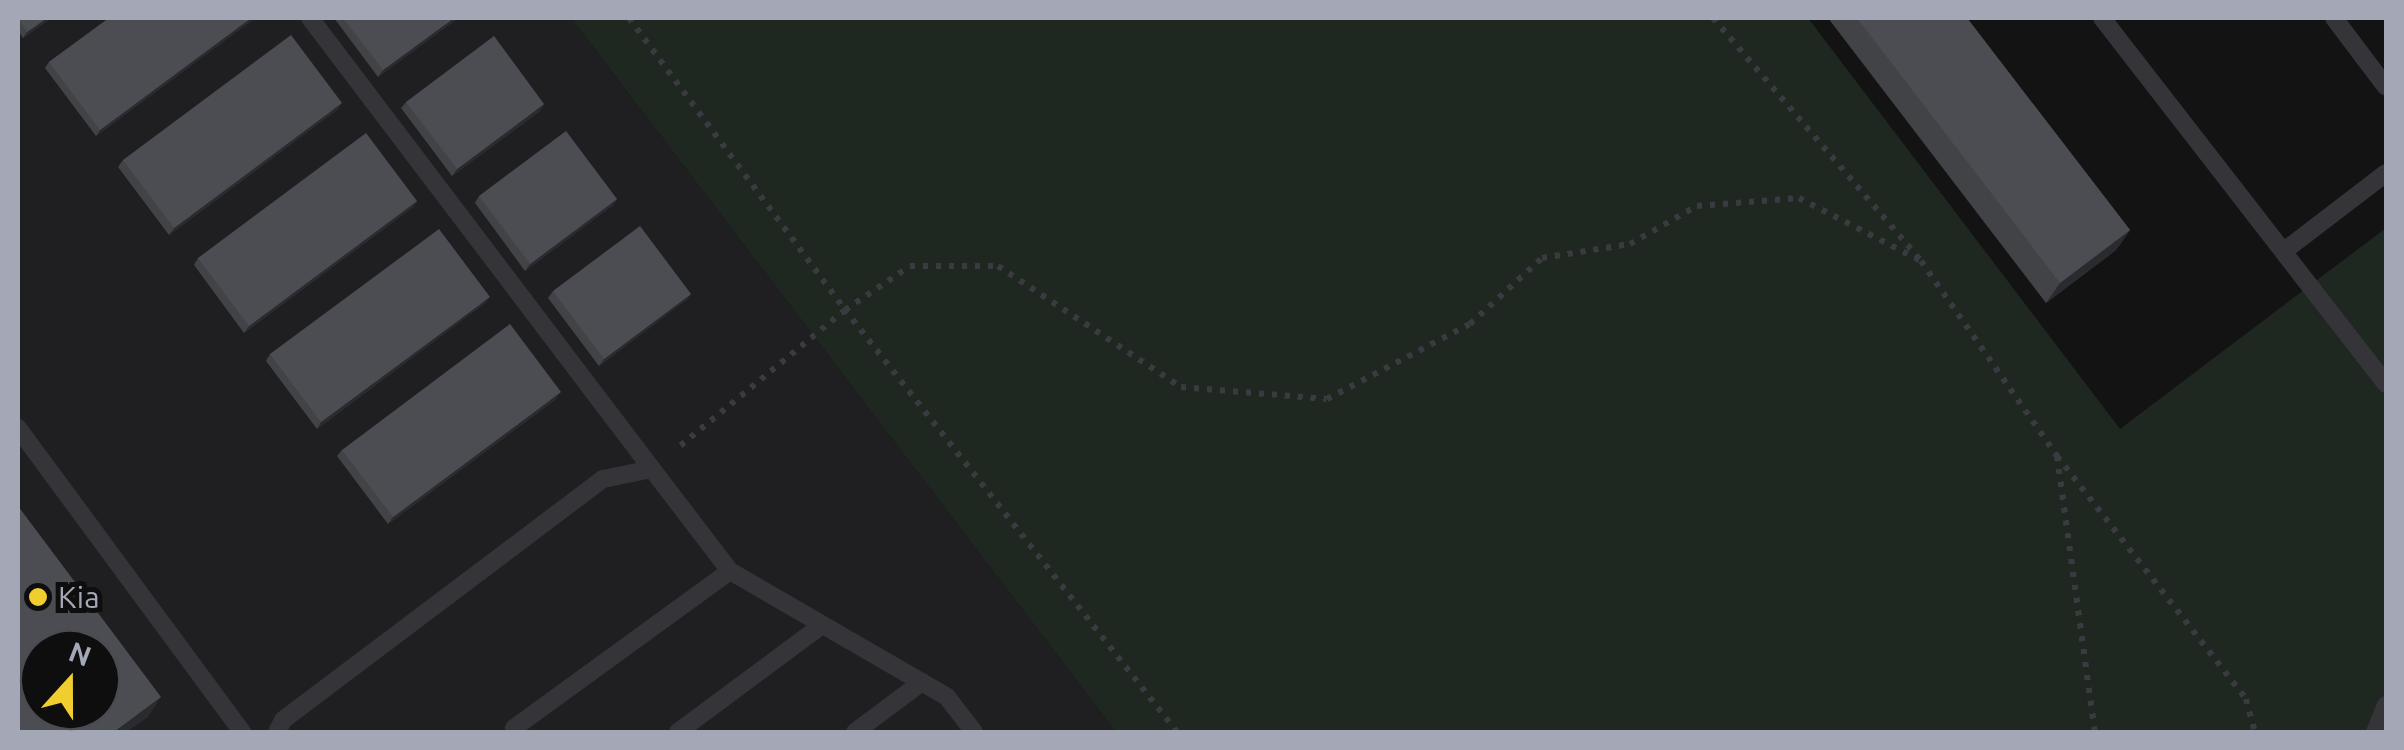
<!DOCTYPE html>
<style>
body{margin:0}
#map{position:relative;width:2404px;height:750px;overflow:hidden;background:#131314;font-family:Ubuntu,sans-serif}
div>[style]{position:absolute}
.built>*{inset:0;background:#1f1f21}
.green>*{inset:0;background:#1f2721}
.path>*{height:6px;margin-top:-3px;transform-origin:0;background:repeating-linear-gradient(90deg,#3a3b40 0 5px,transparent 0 13px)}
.service>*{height:18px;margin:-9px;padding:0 9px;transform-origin:9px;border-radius:9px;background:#343439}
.wall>*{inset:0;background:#414347}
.shaded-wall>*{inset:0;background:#2a2b2e}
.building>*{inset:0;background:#4c4d53}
.dots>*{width:28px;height:28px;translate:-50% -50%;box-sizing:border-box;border:5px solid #0e0e0f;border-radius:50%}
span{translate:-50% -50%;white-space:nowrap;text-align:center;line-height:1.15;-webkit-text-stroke:10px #0e0e0f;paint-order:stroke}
.poi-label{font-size:30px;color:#a4a7b5}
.left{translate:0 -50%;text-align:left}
.frame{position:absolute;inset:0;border:20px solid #a4a7b5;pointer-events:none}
.north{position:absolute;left:20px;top:630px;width:100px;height:100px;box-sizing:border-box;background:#0e0e0f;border:2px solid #4a4b51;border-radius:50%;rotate:21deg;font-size:28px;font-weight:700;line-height:40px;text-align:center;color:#a4a7b5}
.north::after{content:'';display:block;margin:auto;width:35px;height:45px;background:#f0ce2f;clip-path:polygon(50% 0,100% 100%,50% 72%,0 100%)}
</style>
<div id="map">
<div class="built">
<div style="clip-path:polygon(evenodd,18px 18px,571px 18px,1116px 732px,18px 732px,18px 18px,40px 650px,100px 650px,100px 710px,40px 710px,40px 650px)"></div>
</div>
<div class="green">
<div style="clip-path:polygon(571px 18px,1808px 18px,2120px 429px,2386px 228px,2386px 732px,1116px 732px)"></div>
</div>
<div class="path">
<div style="left:629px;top:18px;width:363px;rotate:53.5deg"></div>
<div style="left:845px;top:310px;width:220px;rotate:140.5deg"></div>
<div style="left:1713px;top:18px;width:320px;rotate:49.4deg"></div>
<div style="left:1921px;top:261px;width:238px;rotate:55.1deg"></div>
<div style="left:2057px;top:456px;width:308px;rotate:52.1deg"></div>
<div style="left:2246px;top:699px;width:34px;rotate:75deg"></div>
<div style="left:2057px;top:456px;width:279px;rotate:82.2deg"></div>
<div style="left:1177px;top:732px;width:537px;rotate:-128.19deg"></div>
<div style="left:845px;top:310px;width:78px;rotate:-34.1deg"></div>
<div style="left:910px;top:266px;width:88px"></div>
<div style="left:998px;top:266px;width:219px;rotate:33.5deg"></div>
<div style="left:1181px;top:387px;width:146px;rotate:4.7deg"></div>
<div style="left:1327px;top:399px;width:161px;rotate:-27.7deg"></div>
<div style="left:1470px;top:324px;width:98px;rotate:-42.5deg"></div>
<div style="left:1542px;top:258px;width:89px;rotate:-9deg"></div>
<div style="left:1630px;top:244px;width:77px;rotate:-29.6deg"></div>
<div style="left:1697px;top:206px;width:102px;rotate:-4.5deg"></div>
<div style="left:1799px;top:198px;width:137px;rotate:27.3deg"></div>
</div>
<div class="service">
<div style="left:2102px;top:18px;width:463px;rotate:52.2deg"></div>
<div style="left:2334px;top:18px;width:86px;rotate:53deg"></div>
<div style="left:2284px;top:251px;width:128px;rotate:-37.4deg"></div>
<div style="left:18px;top:428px;width:378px;rotate:53.6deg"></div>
<div style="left:652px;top:469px;width:128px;rotate:52.6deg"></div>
<div style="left:730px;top:571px;width:251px;rotate:30.1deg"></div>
<div style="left:947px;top:697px;width:44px;rotate:52.4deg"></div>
<div style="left:514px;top:728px;width:267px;rotate:-36deg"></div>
<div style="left:277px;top:732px;width:13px;rotate:-63deg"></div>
<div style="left:283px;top:720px;width:401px;rotate:-37deg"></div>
<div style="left:603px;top:479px;width:50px;rotate:-11.5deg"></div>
<div style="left:652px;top:469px;width:566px;rotate:-127.17deg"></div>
<div style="left:678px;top:732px;width:179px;rotate:-36.6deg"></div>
<div style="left:855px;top:732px;width:84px;rotate:-36.7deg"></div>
<div style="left:2375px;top:732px;width:29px;rotate:-68deg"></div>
</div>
<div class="wall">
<div style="clip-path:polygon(18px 18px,51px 18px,23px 38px,18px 31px)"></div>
<div style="clip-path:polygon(109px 18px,255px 18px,96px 136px,45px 68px,49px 62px)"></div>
<div style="clip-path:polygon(334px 18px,458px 18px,378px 77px)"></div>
<div style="clip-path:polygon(1828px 18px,1967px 18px,2130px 230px,2116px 250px,2046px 303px)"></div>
<div style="clip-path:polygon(406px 102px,544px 104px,540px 111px,452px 176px,401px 108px)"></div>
<div style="clip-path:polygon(338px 109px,169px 235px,118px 167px,123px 160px)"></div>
<div style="clip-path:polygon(479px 196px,617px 199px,613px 205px,525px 271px,475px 203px)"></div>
<div style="clip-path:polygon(417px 201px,413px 207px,244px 333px,194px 265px,198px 258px)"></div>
<div style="clip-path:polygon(553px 291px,691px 294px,686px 300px,599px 366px,548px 298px)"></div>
<div style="clip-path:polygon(485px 303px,317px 429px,266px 361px,270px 354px)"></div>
<div style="clip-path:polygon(556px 399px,388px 524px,337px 456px,342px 450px)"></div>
</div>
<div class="shaded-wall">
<div style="clip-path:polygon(47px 18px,51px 18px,23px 38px,27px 32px)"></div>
<div style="clip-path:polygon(251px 18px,255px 18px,96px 136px,100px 130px)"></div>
<div style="clip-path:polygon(454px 18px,458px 18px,378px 77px,383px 70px)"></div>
<div style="clip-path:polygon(342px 103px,338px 109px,169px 235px,174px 228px)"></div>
<div style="clip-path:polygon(544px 104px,540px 111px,452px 176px,457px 169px)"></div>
<div style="clip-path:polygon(617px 199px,613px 205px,525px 271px,530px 264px)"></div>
<div style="clip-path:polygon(417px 201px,413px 207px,244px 333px,249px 326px)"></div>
<div style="clip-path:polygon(2130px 230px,2116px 250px,2046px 303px,2060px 283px)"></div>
<div style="clip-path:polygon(691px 294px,686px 300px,599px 366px,604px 359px)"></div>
<div style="clip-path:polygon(490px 297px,485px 303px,317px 429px,321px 422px)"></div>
<div style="clip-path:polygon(561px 392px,556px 399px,388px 524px,393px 517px)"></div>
<div style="clip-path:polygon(161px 697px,148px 717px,126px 732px,114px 732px)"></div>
</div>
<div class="building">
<div style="clip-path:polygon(18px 18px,47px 18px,27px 32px)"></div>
<div style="clip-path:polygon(109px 18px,251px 18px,100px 130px,49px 62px)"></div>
<div style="clip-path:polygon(343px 18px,454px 18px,383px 70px)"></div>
<div style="clip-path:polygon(1857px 18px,1967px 18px,2130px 230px,2060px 283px)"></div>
<div style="clip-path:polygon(291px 35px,342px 103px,174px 228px,123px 160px)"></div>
<div style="clip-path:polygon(494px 36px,544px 104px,457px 169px,406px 102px)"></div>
<div style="clip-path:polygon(566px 131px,617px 199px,530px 264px,479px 196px)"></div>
<div style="clip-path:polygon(366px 133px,417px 201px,249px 326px,198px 258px)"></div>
<div style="clip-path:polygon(640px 226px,691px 294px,604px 359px,553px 291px)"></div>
<div style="clip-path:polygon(439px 229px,490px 297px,321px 422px,270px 354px)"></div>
<div style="clip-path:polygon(510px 324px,561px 392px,393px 517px,342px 450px)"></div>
<div style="clip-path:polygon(evenodd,18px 506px,161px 697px,114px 732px,18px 732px,18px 506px,40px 650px,100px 650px,100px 710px,40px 710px,40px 650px)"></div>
</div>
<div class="dots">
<div style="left:38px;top:597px;background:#f0ce2f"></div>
</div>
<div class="poi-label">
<span class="left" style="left:58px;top:597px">Kia</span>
</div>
<div class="frame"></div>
<div class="north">N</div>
</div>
